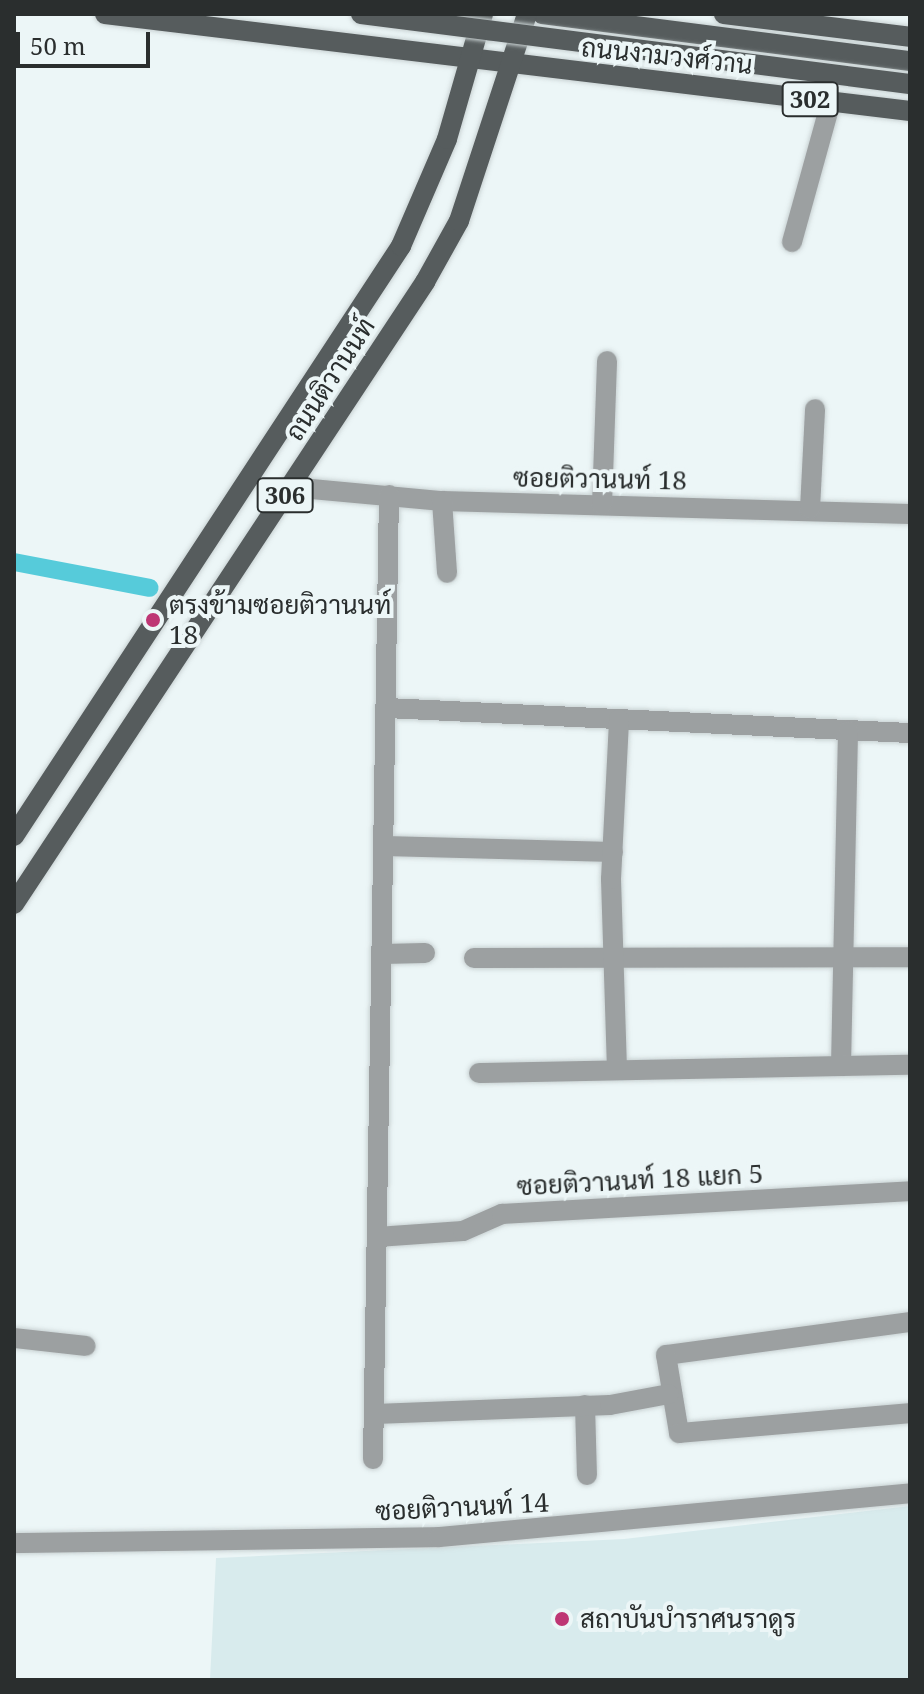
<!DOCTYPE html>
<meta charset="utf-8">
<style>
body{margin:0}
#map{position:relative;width:924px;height:1694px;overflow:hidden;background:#ecf6f7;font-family:"Noto Serif",Sarabun,serif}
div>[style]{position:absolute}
.built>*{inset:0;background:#d8ebed}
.canal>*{height:18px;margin:-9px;padding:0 9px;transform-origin:9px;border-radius:9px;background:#56cbda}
.roads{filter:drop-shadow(0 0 2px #c9d2d3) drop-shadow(0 0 2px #c9d2d3)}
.minor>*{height:20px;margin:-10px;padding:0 10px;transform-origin:10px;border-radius:10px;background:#9ca0a1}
.major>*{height:20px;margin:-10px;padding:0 10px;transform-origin:10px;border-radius:10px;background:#565c5d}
.bridges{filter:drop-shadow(0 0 2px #c9d2d3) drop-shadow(0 0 2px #c9d2d3)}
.major-bridge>*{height:20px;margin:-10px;padding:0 10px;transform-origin:10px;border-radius:10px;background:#565c5d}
.dots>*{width:22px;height:22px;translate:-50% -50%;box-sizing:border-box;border:4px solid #ecf6f7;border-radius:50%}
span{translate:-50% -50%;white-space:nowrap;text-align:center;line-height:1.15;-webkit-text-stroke:8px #ecf6f7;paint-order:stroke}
.shield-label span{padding:2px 6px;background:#ecf6f7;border:2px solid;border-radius:6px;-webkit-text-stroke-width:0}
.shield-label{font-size:24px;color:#2a2e2e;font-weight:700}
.street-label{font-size:26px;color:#2a2e2e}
.poi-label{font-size:26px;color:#2a2e2e}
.left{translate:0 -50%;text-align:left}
.frame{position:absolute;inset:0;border:16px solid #2a2e2e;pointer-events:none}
.scale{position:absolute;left:16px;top:32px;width:134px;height:36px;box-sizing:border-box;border:4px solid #2a2e2e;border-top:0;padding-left:10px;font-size:24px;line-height:28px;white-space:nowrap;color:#2a2e2e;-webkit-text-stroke:6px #ecf6f7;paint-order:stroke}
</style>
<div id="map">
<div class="built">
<div style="clip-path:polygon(910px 1506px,910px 1680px,210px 1680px,216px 1558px,624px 1539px)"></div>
</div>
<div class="canal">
<div style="left:14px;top:562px;width:138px;rotate:10.8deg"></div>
</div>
<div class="roads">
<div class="minor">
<div style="left:792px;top:242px;width:146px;rotate:-74.5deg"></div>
<div style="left:290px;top:487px;width:153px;rotate:5.3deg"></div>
<div style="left:442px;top:501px;width:468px;rotate:1.6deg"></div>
<div style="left:442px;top:501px;width:72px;rotate:86deg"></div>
<div style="left:602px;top:505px;width:144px;rotate:-88deg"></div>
<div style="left:810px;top:509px;width:100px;rotate:-87.1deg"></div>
<div style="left:387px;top:708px;width:524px;rotate:2.74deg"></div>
<div style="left:385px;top:846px;width:228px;rotate:1.5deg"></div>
<div style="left:383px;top:954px;width:42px;rotate:-1.4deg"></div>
<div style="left:474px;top:958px;width:436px;rotate:-0.1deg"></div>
<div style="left:841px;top:1066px;width:335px;rotate:-88.8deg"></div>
<div style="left:617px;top:1070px;width:191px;rotate:-91.8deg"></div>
<div style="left:611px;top:879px;width:160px;rotate:-87.1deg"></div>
<div style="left:479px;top:1073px;width:431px;rotate:-1.1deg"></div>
<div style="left:377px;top:1237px;width:86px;rotate:-4deg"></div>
<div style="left:463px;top:1231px;width:43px;rotate:-23.6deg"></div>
<div style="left:502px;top:1214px;width:409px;rotate:-3.2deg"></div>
<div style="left:910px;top:1322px;width:246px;rotate:172.3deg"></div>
<div style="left:666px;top:1355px;width:79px;rotate:80.5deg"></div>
<div style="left:679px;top:1433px;width:232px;rotate:-4.9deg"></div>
<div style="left:14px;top:1338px;width:72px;rotate:6.3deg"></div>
<div style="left:585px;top:1405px;width:70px;rotate:88.4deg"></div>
<div style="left:375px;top:1414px;width:235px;rotate:-2.2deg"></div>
<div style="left:610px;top:1405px;width:60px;rotate:-10.6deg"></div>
<div style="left:373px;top:1459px;width:964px;rotate:-89.05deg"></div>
<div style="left:14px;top:1543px;width:425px;rotate:-0.8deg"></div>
<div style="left:439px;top:1537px;width:473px;rotate:-5.3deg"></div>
</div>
<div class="major">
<div style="left:105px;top:14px;width:811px;rotate:6.87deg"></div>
<div style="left:454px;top:14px;width:40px;rotate:25deg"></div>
<div style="left:542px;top:14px;width:371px;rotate:7.3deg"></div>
<div style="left:724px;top:14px;width:187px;rotate:7deg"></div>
<div style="left:14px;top:836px;width:706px;rotate:-56.74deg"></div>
<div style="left:401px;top:246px;width:116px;rotate:-66.7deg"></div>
<div style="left:447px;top:139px;width:130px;rotate:-73.9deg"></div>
<div style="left:14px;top:904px;width:746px;rotate:-56.54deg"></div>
<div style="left:425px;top:282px;width:70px;rotate:-60.9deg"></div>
<div style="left:459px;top:221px;width:218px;rotate:-71.8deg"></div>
</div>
</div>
<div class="bridges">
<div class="major-bridge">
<div style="left:361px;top:14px;width:553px;rotate:7.27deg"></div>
</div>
</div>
<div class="dots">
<div style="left:153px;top:620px;background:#be3674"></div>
<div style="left:562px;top:1619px;background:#be3674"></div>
</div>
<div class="shield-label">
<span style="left:810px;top:99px">302</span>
<span style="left:285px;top:495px">306</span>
</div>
<div class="street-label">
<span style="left:667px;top:56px;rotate:6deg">ถนนงามวงศ์วาน</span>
<span style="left:330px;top:379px;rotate:-57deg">ถนนติวานนท์</span>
<span style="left:600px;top:479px;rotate:1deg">ซอยติวานนท์ 18</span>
<span style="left:640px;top:1180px;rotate:-3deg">ซอยติวานนท์ 18 แยก 5</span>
<span style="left:462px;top:1507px;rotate:-3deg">ซอยติวานนท์ 14</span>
</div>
<div class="poi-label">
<span class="left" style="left:169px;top:620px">ตรงข้ามซอยติวานนท์<br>18</span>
<span class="left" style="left:580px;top:1619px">สถาบันบำราศนราดูร</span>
</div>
<div class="frame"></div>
<div class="scale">50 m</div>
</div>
